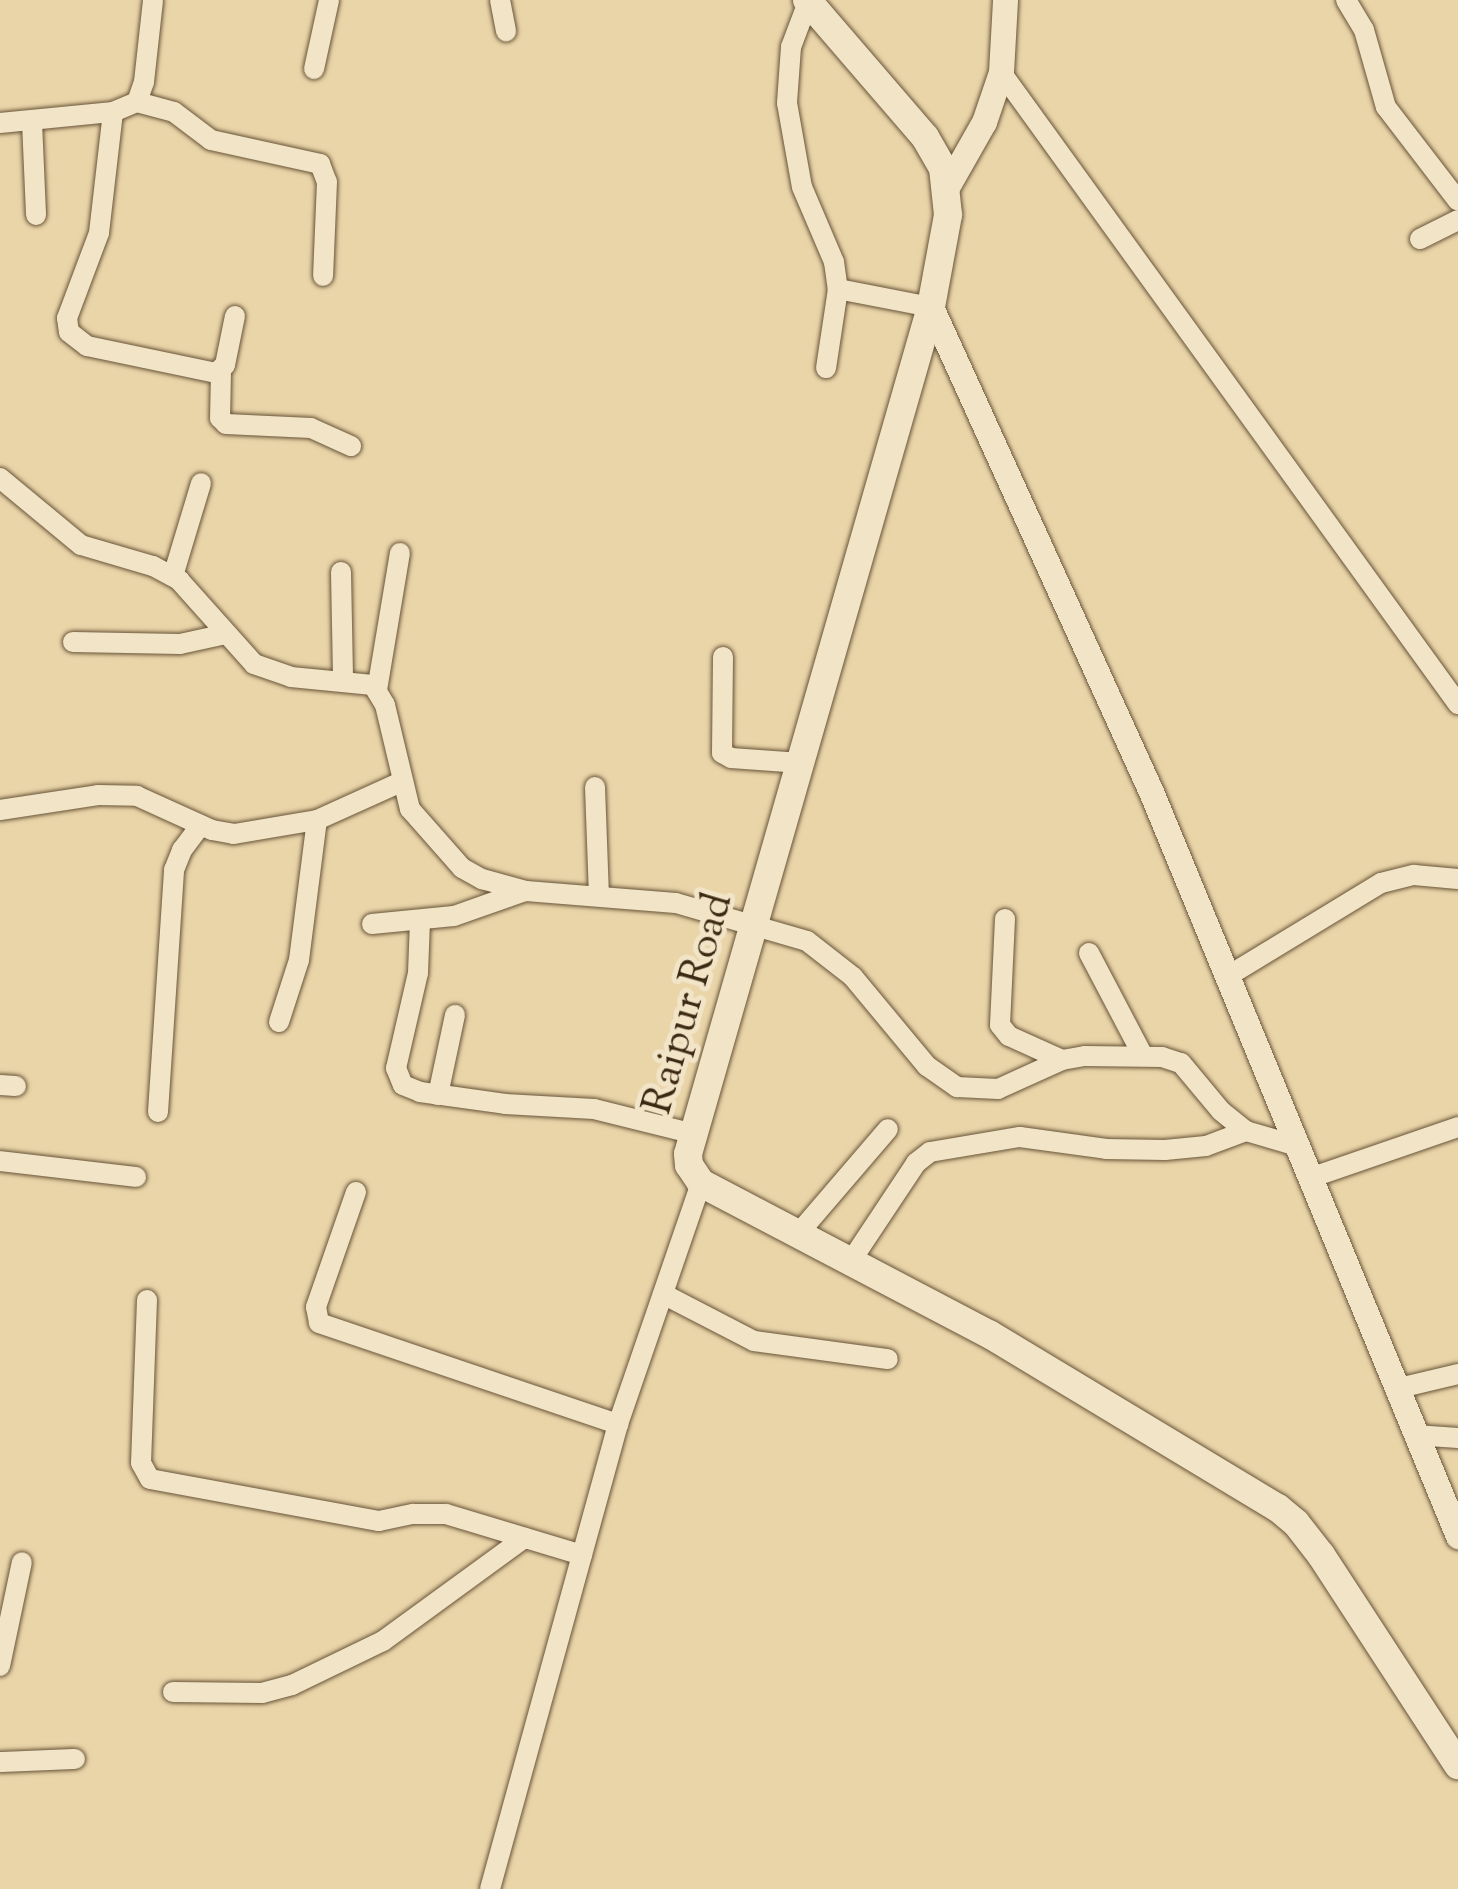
<!DOCTYPE html>
<style>
body{margin:0}
#map{position:relative;width:1458px;height:1889px;overflow:hidden;background:#ead5a9;font-family:"Sorts Mill Goudy",serif}
div>[style]{position:absolute}
.roads{filter:drop-shadow(0 0 2px #685438) drop-shadow(0 0 2px #685438)}
.minor>*{height:20px;margin:-10px;padding:0 10px;transform-origin:10px;border-radius:10px;background:#f1e4c7}
.tertiary>*{height:25px;margin:-12.5px;padding:0 12.5px;transform-origin:12.5px;border-radius:12.5px;background:#f1e4c7}
.secondary>*{height:28px;margin:-14px;padding:0 14px;transform-origin:14px;border-radius:14px;background:#f1e4c7}
span{translate:-50% -50%;white-space:nowrap;text-align:center;line-height:1.15;-webkit-text-stroke:10px #f1e4c7;paint-order:stroke}
.street-label{font-size:42px;color:#3c2913}
</style>
<div id="map">
<div class="roads">
<div class="minor">
<div style="left:500px;top:0;width:32px;rotate:79deg"></div>
<div style="left:1346px;top:0;width:35px;rotate:59deg"></div>
<div style="left:1364px;top:30px;width:80px;rotate:74.1deg"></div>
<div style="left:1386px;top:107px;width:118px;rotate:52.5deg"></div>
<div style="left:808px;top:2px;width:48px;rotate:110.7deg"></div>
<div style="left:791px;top:47px;width:56px;rotate:94.1deg"></div>
<div style="left:787px;top:103px;width:85px;rotate:79.9deg"></div>
<div style="left:802px;top:187px;width:82px;rotate:66.9deg"></div>
<div style="left:834px;top:262px;width:27px;rotate:82deg"></div>
<div style="left:838px;top:289px;width:80px;rotate:98.6deg"></div>
<div style="left:314px;top:69px;width:71px;rotate:-77.7deg"></div>
<div style="left:1001px;top:72px;width:780px;rotate:54.13deg"></div>
<div style="left:137px;top:102px;width:38px;rotate:15deg"></div>
<div style="left:174px;top:112px;width:46px;rotate:37.1deg"></div>
<div style="left:211px;top:140px;width:112px;rotate:12.4deg"></div>
<div style="left:320px;top:164px;width:19px;rotate:69deg"></div>
<div style="left:327px;top:182px;width:94px;rotate:92.4deg"></div>
<div style="left:113px;top:112px;width:122px;rotate:96.6deg"></div>
<div style="left:99px;top:233px;width:91px;rotate:110.6deg"></div>
<div style="left:67px;top:318px;width:14px;rotate:82deg"></div>
<div style="left:69px;top:332px;width:23px;rotate:38deg"></div>
<div style="left:87px;top:346px;width:132px;rotate:11.8deg"></div>
<div style="left:216px;top:373px;width:12px;rotate:-42deg"></div>
<div style="left:225px;top:365px;width:50px;rotate:-78.5deg"></div>
<div style="left:32px;top:122px;width:93px;rotate:87.5deg"></div>
<div style="left:0;top:123px;width:114px;rotate:-5.6deg"></div>
<div style="left:113px;top:112px;width:26px;rotate:-23deg"></div>
<div style="left:137px;top:102px;width:21px;rotate:-71deg"></div>
<div style="left:144px;top:82px;width:82px;rotate:-83.7deg"></div>
<div style="left:1420px;top:239px;width:42px;rotate:-26.6deg"></div>
<div style="left:838px;top:289px;width:95px;rotate:11deg"></div>
<div style="left:221px;top:372px;width:46px;rotate:91.2deg"></div>
<div style="left:220px;top:418px;width:8px;rotate:45deg"></div>
<div style="left:226px;top:424px;width:85px;rotate:2.7deg"></div>
<div style="left:311px;top:428px;width:44px;rotate:24.2deg"></div>
<div style="left:0;top:478px;width:105px;rotate:39.6deg"></div>
<div style="left:81px;top:545px;width:75px;rotate:16.3deg"></div>
<div style="left:153px;top:566px;width:30px;rotate:28deg"></div>
<div style="left:179px;top:580px;width:113px;rotate:48.2deg"></div>
<div style="left:254px;top:664px;width:39px;rotate:19deg"></div>
<div style="left:291px;top:677px;width:82px;rotate:5.6deg"></div>
<div style="left:373px;top:685px;width:23px;rotate:59deg"></div>
<div style="left:385px;top:705px;width:107px;rotate:76.5deg"></div>
<div style="left:410px;top:809px;width:79px;rotate:48.6deg"></div>
<div style="left:462px;top:868px;width:23px;rotate:29deg"></div>
<div style="left:482px;top:879px;width:46px;rotate:15.3deg"></div>
<div style="left:526px;top:891px;width:150px;rotate:4.6deg"></div>
<div style="left:676px;top:903px;width:136px;rotate:16.2deg"></div>
<div style="left:807px;top:941px;width:58px;rotate:38deg"></div>
<div style="left:853px;top:977px;width:116px;rotate:50.3deg"></div>
<div style="left:927px;top:1066px;width:37px;rotate:35deg"></div>
<div style="left:957px;top:1087px;width:41px;rotate:2.8deg"></div>
<div style="left:998px;top:1089px;width:70px;rotate:-24.4deg"></div>
<div style="left:1062px;top:1060px;width:23px;rotate:-10deg"></div>
<div style="left:1085px;top:1056px;width:77px;rotate:0.7deg"></div>
<div style="left:1162px;top:1057px;width:20px;rotate:18deg"></div>
<div style="left:1181px;top:1063px;width:62px;rotate:50.2deg"></div>
<div style="left:1221px;top:1111px;width:32px;rotate:39deg"></div>
<div style="left:1246px;top:1131px;width:53px;rotate:16.4deg"></div>
<div style="left:341px;top:572px;width:108px;rotate:88.9deg"></div>
<div style="left:173px;top:576px;width:97px;rotate:-73.2deg"></div>
<div style="left:73px;top:642px;width:107px;rotate:1.1deg"></div>
<div style="left:180px;top:644px;width:47px;rotate:-12.3deg"></div>
<div style="left:723px;top:657px;width:96px;rotate:90.6deg"></div>
<div style="left:722px;top:753px;width:10px;rotate:29deg"></div>
<div style="left:731px;top:758px;width:70px;rotate:4.1deg"></div>
<div style="left:377px;top:690px;width:139px;rotate:-80.5deg"></div>
<div style="left:595px;top:787px;width:109px;rotate:87.9deg"></div>
<div style="left:0;top:810px;width:99px;rotate:-8.7deg"></div>
<div style="left:98px;top:795px;width:39px;rotate:1deg"></div>
<div style="left:137px;top:796px;width:82px;rotate:24.4deg"></div>
<div style="left:212px;top:830px;width:22px;rotate:10deg"></div>
<div style="left:234px;top:834px;width:84px;rotate:-9.6deg"></div>
<div style="left:317px;top:820px;width:92px;rotate:-24.3deg"></div>
<div style="left:1005px;top:919px;width:106px;rotate:92.7deg"></div>
<div style="left:1000px;top:1025px;width:14px;rotate:51deg"></div>
<div style="left:1009px;top:1036px;width:58px;rotate:24.4deg"></div>
<div style="left:420px;top:921px;width:52px;rotate:92.2deg"></div>
<div style="left:418px;top:973px;width:98px;rotate:103deg"></div>
<div style="left:396px;top:1068px;width:18px;rotate:68deg"></div>
<div style="left:403px;top:1085px;width:18px;rotate:22deg"></div>
<div style="left:420px;top:1092px;width:86px;rotate:8deg"></div>
<div style="left:505px;top:1104px;width:89px;rotate:3.2deg"></div>
<div style="left:594px;top:1109px;width:103px;rotate:14deg"></div>
<div style="left:372px;top:924px;width:82px;rotate:-5.6deg"></div>
<div style="left:454px;top:916px;width:75px;rotate:-19.4deg"></div>
<div style="left:1089px;top:953px;width:116px;rotate:62.3deg"></div>
<div style="left:1228px;top:976px;width:179px;rotate:-31.3deg"></div>
<div style="left:1381px;top:883px;width:34px;rotate:-14deg"></div>
<div style="left:1414px;top:875px;width:44px;rotate:5.2deg"></div>
<div style="left:279px;top:1022px;width:65px;rotate:-72.1deg"></div>
<div style="left:299px;top:960px;width:141px;rotate:-82.7deg"></div>
<div style="left:0;top:1085px;width:16px;rotate:4deg"></div>
<div style="left:438px;top:1095px;width:82px;rotate:-78deg"></div>
<div style="left:158px;top:1112px;width:243px;rotate:-86.2deg"></div>
<div style="left:174px;top:870px;width:22px;rotate:-68deg"></div>
<div style="left:182px;top:850px;width:31px;rotate:-53deg"></div>
<div style="left:0;top:1161px;width:137px;rotate:6.7deg"></div>
<div style="left:1310px;top:1178px;width:157px;rotate:-19deg"></div>
<div style="left:356px;top:1192px;width:122px;rotate:109.2deg"></div>
<div style="left:316px;top:1307px;width:16px;rotate:79deg"></div>
<div style="left:319px;top:1323px;width:316px;rotate:18.7deg"></div>
<div style="left:798px;top:1234px;width:138px;rotate:-49.4deg"></div>
<div style="left:851px;top:1261px;width:118px;rotate:-56.4deg"></div>
<div style="left:916px;top:1163px;width:18px;rotate:-38deg"></div>
<div style="left:930px;top:1152px;width:91px;rotate:-9.5deg"></div>
<div style="left:1020px;top:1137px;width:87px;rotate:7.9deg"></div>
<div style="left:1106px;top:1149px;width:59px;rotate:1deg"></div>
<div style="left:1165px;top:1150px;width:41px;rotate:-5.6deg"></div>
<div style="left:1206px;top:1146px;width:43px;rotate:-20.6deg"></div>
<div style="left:663px;top:1294px;width:102px;rotate:27.3deg"></div>
<div style="left:754px;top:1341px;width:135px;rotate:7.7deg"></div>
<div style="left:147px;top:1300px;width:163px;rotate:92.1deg"></div>
<div style="left:141px;top:1463px;width:18px;rotate:61deg"></div>
<div style="left:150px;top:1479px;width:233px;rotate:10.4deg"></div>
<div style="left:379px;top:1521px;width:35px;rotate:-12deg"></div>
<div style="left:413px;top:1514px;width:33px"></div>
<div style="left:446px;top:1514px;width:142px;rotate:16.8deg"></div>
<div style="left:1395px;top:1389px;width:65px;rotate:-13.4deg"></div>
<div style="left:1415px;top:1435px;width:43px;rotate:4deg"></div>
<div style="left:0;top:1666px;width:106px;rotate:-78.1deg"></div>
<div style="left:173px;top:1692px;width:89px;rotate:0.6deg"></div>
<div style="left:262px;top:1693px;width:31px;rotate:-15deg"></div>
<div style="left:292px;top:1685px;width:101px;rotate:-25.8deg"></div>
<div style="left:383px;top:1641px;width:175px;rotate:-36.1deg"></div>
<div style="left:0;top:1762px;width:75px;rotate:-2.3deg"></div>
<div style="left:490px;top:1889px;width:482px;rotate:-74.6deg"></div>
<div style="left:618px;top:1424px;width:255px;rotate:-71deg"></div>
</div>
<div class="tertiary">
<div style="left:947px;top:187px;width:75px;rotate:-60.4deg"></div>
<div style="left:984px;top:122px;width:53px;rotate:-71.2deg"></div>
<div style="left:1001px;top:72px;width:72px;rotate:-86.8deg"></div>
<div style="left:931px;top:307px;width:535px;rotate:65.59deg"></div>
<div style="left:1152px;top:794px;width:803px;rotate:67.59deg"></div>
</div>
<div class="secondary">
<div style="left:807px;top:0;width:181px;rotate:49.3deg"></div>
<div style="left:925px;top:137px;width:36px;rotate:60deg"></div>
<div style="left:943px;top:168px;width:47px;rotate:83.9deg"></div>
<div style="left:948px;top:215px;width:94px;rotate:100.5deg"></div>
<div style="left:931px;top:307px;width:881px;rotate:106.01deg"></div>
<div style="left:688px;top:1154px;width:11px;rotate:85deg"></div>
<div style="left:689px;top:1165px;width:22px;rotate:56deg"></div>
<div style="left:701px;top:1183px;width:325px;rotate:27.7deg"></div>
<div style="left:989px;top:1334px;width:337px;rotate:31.1deg"></div>
<div style="left:1278px;top:1508px;width:23px;rotate:40deg"></div>
<div style="left:1296px;top:1523px;width:41px;rotate:52deg"></div>
<div style="left:1321px;top:1555px;width:251px;rotate:56.9deg"></div>
</div>
</div>
<div class="street-label">
<span style="left:690px;top:1004px;rotate:-74deg">Raipur Road</span>
</div>
</div>
